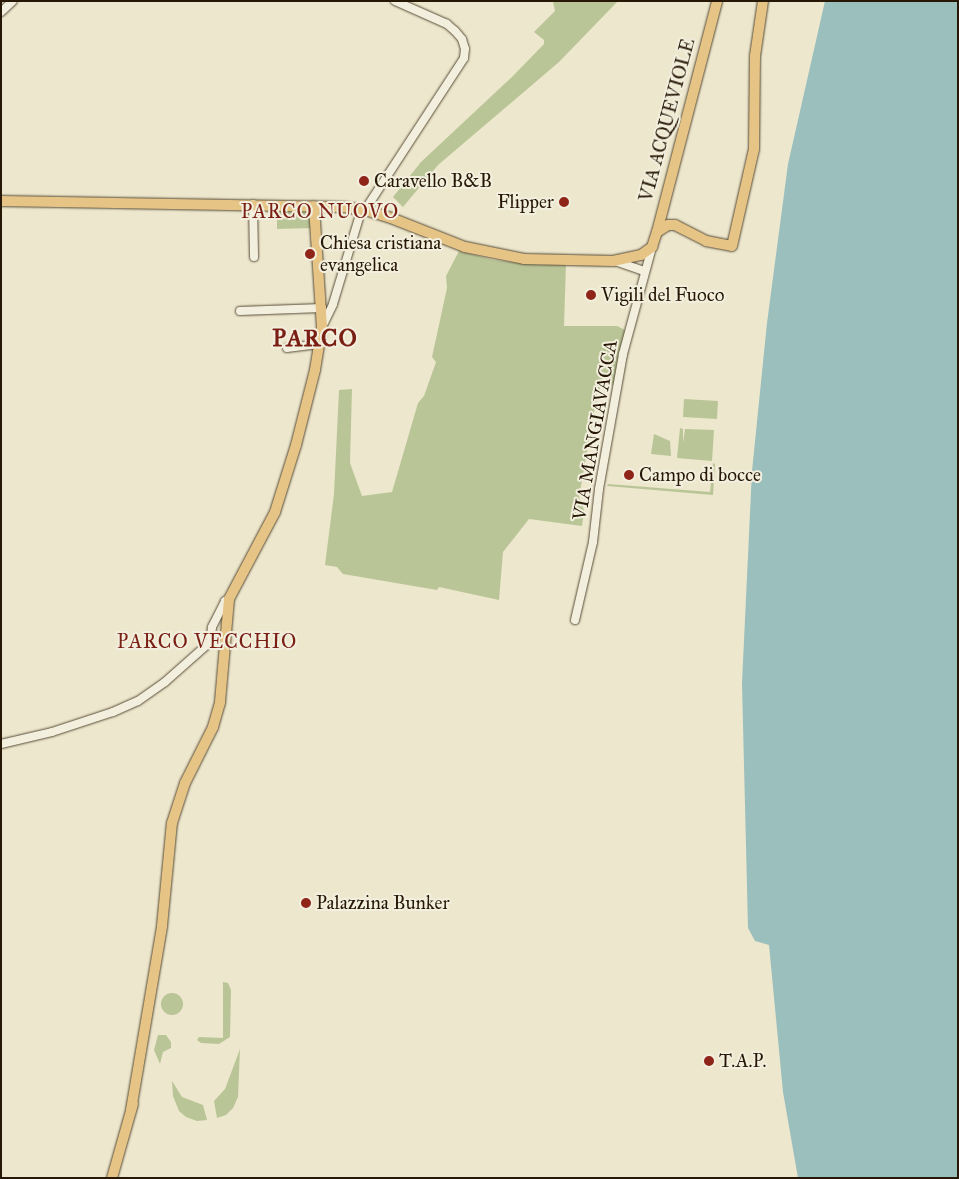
<!DOCTYPE html>
<style>
body{margin:0}
#map{position:relative;width:959px;height:1179px;overflow:hidden;background:#ede7cd;font-family:"IM FELL Great Primer",serif}
div>[style]{position:absolute}
.green>*{inset:0;background:#bac597}
.round{border-radius:50%}
.water>*{inset:0;background:#9abfbd}
.roads{filter:drop-shadow(0 0 1px #584c37) drop-shadow(0 0 1px #584c37)}
.minor>*{height:8px;margin:-4px;padding:0 4px;transform-origin:4px;border-radius:4px;background:#f3efde}
.major>*{height:10px;margin:-5px;padding:0 5px;transform-origin:5px;border-radius:5px;background:#e6c486}
.dots>*{width:14px;height:14px;translate:-50% -50%;box-sizing:border-box;border:2px solid #f3efde;border-radius:50%}
span{translate:-50% -50%;white-space:nowrap;text-align:center;line-height:1.15;-webkit-text-stroke:4px #f3efde;paint-order:stroke}
.street-label{font-size:19px;color:#271805}
.poi-label{font-size:19px;color:#271805}
.left{translate:0 -50%;text-align:left}
.right{translate:-100% -50%;text-align:right}
.neighbourhood-label{font-size:20px;color:#7a1f14;letter-spacing:1px}
.district-label{font-size:24px;color:#7a1f14;font-weight:700;letter-spacing:1px}
.frame{position:absolute;inset:0;border:2px solid #271805;pointer-events:none}
</style>
<div id="map">
<div class="green">
<div style="clip-path:polygon(555px 1px,618px 1px,559px 62px,438px 165px,403px 207px,393px 197px,421px 162px,512px 77px,544px 44px,544px 40px,534px 32px,555px 11px,553px 2px)"></div>
<div style="clip-path:polygon(277px 209px,302px 209px,309px 215px,313px 228px,277px 229px)"></div>
<div style="clip-path:polygon(459px 251px,494px 260px,539px 265px,566px 264px,564px 326px,617px 326px,625px 330px,614px 385px,601px 385px,595px 407px,579px 497px,584px 510px,582px 526px,529px 519px,503px 552px,499px 600px,439px 587px,437px 590px,343px 574px,337px 567px,325px 565px,334px 494px,339px 390px,352px 389px,350px 463px,362px 496px,392px 492px,418px 403px,424px 396px,436px 362px,432px 357px,447px 288px,446px 276px)"></div>
<div style="clip-path:polygon(684px 399px,718px 401px,717px 419px,683px 417px)"></div>
<div style="clip-path:polygon(680px 428px,683px 429px,683px 443px,685px 429px,714px 430px,712px 461px,677px 458px)"></div>
<div style="clip-path:polygon(654px 434px,670px 441px,671px 456px,651px 454px)"></div>
<div style="clip-path:polygon(713px 463px,715px 464px,713px 495px,607px 486px,608px 484px,710px 492px)"></div>
<div style="clip-path:polygon(223px 982px,228px 983px,231px 990px,230px 1037px,219px 1044px,201px 1043px,197px 1040px,199px 1037px,223px 1038px)"></div>
<div class="round" style="left:161px;top:993px;width:22px;height:22px"></div>
<div style="clip-path:polygon(158px 1035px,166px 1035px,171px 1042px,171px 1048px,163px 1052px,160px 1064px,154px 1050px)"></div>
<div style="clip-path:polygon(240px 1049px,238px 1097px,233px 1108px,226px 1115px,217px 1118px,214px 1101px,225px 1089px)"></div>
<div style="clip-path:polygon(172px 1081px,182px 1097px,203px 1105px,207px 1120px,197px 1121px,186px 1117px,179px 1111px,173px 1096px)"></div>
</div>
<div class="water">
<div style="clip-path:polygon(825px 1px,958px 1px,958px 1178px,798px 1178px,783px 1092px,769px 945px,755px 941px,748px 928px,742px 683px,752px 471px,767px 323px,788px 164px)"></div>
</div>
<div class="roads">
<div class="minor">
<div style="left:1px;top:12px;width:16px;rotate:-43deg"></div>
<div style="left:253px;top:204px;width:53px;rotate:88.9deg"></div>
<div style="left:365px;top:210px;width:181px;rotate:-56.9deg"></div>
<div style="left:464px;top:58px;width:9px;rotate:-84deg"></div>
<div style="left:465px;top:49px;width:10px;rotate:-107deg"></div>
<div style="left:462px;top:39px;width:11px;rotate:-131deg"></div>
<div style="left:455px;top:31px;width:11px;rotate:-139deg"></div>
<div style="left:447px;top:24px;width:57px;rotate:-156.1deg"></div>
<div style="left:615px;top:261px;width:31px;rotate:19deg"></div>
<div style="left:240px;top:311px;width:82px;rotate:-2.1deg"></div>
<div style="left:322px;top:327px;width:25px;rotate:-64deg"></div>
<div style="left:333px;top:304px;width:90px;rotate:-73.2deg"></div>
<div style="left:287px;top:348px;width:32px;rotate:-7deg"></div>
<div style="left:575px;top:620px;width:80px;rotate:-77deg"></div>
<div style="left:593px;top:542px;width:53px;rotate:-83.5deg"></div>
<div style="left:599px;top:489px;width:137px;rotate:-79.9deg"></div>
<div style="left:623px;top:354px;width:111px;rotate:-74.8deg"></div>
<div style="left:1px;top:744px;width:52px;rotate:-13.2deg"></div>
<div style="left:52px;top:732px;width:64px;rotate:-18.2deg"></div>
<div style="left:113px;top:712px;width:27px;rotate:-24deg"></div>
<div style="left:138px;top:701px;width:33px;rotate:-35deg"></div>
<div style="left:165px;top:682px;width:60px;rotate:-41.6deg"></div>
<div style="left:210px;top:642px;width:15px;rotate:-82deg"></div>
<div style="left:212px;top:627px;width:29px;rotate:-63deg"></div>
<div style="left:225px;top:601px;width:4px;rotate:-27deg"></div>
</div>
<div class="major">
<div style="left:1px;top:201px;width:342px;rotate:1deg"></div>
<div style="left:343px;top:207px;width:22px;rotate:8deg"></div>
<div style="left:365px;top:210px;width:27px;rotate:17deg"></div>
<div style="left:391px;top:218px;width:79px;rotate:21.4deg"></div>
<div style="left:465px;top:247px;width:60px;rotate:11.5deg"></div>
<div style="left:524px;top:259px;width:89px;rotate:1.3deg"></div>
<div style="left:613px;top:261px;width:29px;rotate:-12deg"></div>
<div style="left:641px;top:255px;width:14px;rotate:-36deg"></div>
<div style="left:652px;top:247px;width:16px;rotate:-72deg"></div>
<div style="left:657px;top:232px;width:239px;rotate:-75.4deg"></div>
<div style="left:657px;top:232px;width:13px;rotate:-32deg"></div>
<div style="left:668px;top:225px;width:7px"></div>
<div style="left:675px;top:225px;width:35px;rotate:27deg"></div>
<div style="left:706px;top:241px;width:26px;rotate:11deg"></div>
<div style="left:732px;top:246px;width:99px;rotate:-77.2deg"></div>
<div style="left:754px;top:149px;width:93px;rotate:-89.4deg"></div>
<div style="left:755px;top:56px;width:56px;rotate:-81.7deg"></div>
<div style="left:131px;top:1110px;width:187px;rotate:-80.4deg"></div>
<div style="left:162px;top:926px;width:103px;rotate:-84.5deg"></div>
<div style="left:172px;top:823px;width:42px;rotate:-72deg"></div>
<div style="left:185px;top:783px;width:63px;rotate:-63.4deg"></div>
<div style="left:213px;top:727px;width:26px;rotate:-74deg"></div>
<div style="left:220px;top:702px;width:103px;rotate:-85deg"></div>
<div style="left:229px;top:599px;width:98px;rotate:-62.1deg"></div>
<div style="left:275px;top:512px;width:70px;rotate:-72.6deg"></div>
<div style="left:296px;top:445px;width:77px;rotate:-75.8deg"></div>
<div style="left:315px;top:370px;width:44px;rotate:-80.8deg"></div>
<div style="left:322px;top:327px;width:121px;rotate:-93.8deg"></div>
<div style="left:112px;top:1178px;width:77px;rotate:-74.2deg"></div>
</div>
</div>
<div class="dots">
<div style="left:364px;top:181px;background:#8f2418"></div>
<div style="left:564px;top:202px;background:#8f2418"></div>
<div style="left:310px;top:254px;background:#8f2418"></div>
<div style="left:591px;top:295px;background:#8f2418"></div>
<div style="left:629px;top:475px;background:#8f2418"></div>
<div style="left:306px;top:903px;background:#8f2418"></div>
<div style="left:709px;top:1061px;background:#8f2418"></div>
</div>
<div class="street-label">
<span style="left:667px;top:120px;rotate:-75deg">VIA ACQUEVIOLE</span>
<span style="left:595px;top:430px;rotate:-80deg">VIA MANGIAVACCA</span>
</div>
<div class="poi-label">
<span class="left" style="left:374px;top:181px">Caravello B&amp;B</span>
<span class="right" style="left:554px;top:202px">Flipper</span>
<span class="left" style="left:320px;top:254px">Chiesa cristiana<br>evangelica</span>
<span class="left" style="left:601px;top:295px">Vigili del Fuoco</span>
<span class="left" style="left:639px;top:475px">Campo di bocce</span>
<span class="left" style="left:316px;top:903px">Palazzina Bunker</span>
<span class="left" style="left:719px;top:1061px">T.A.P.</span>
</div>
<div class="neighbourhood-label">
<span style="left:320px;top:211px">PARCO NUOVO</span>
<span style="left:207px;top:641px">PARCO VECCHIO</span>
</div>
<div class="district-label">
<span style="left:315px;top:339px">PARCO</span>
</div>
<div class="frame"></div>
</div>
